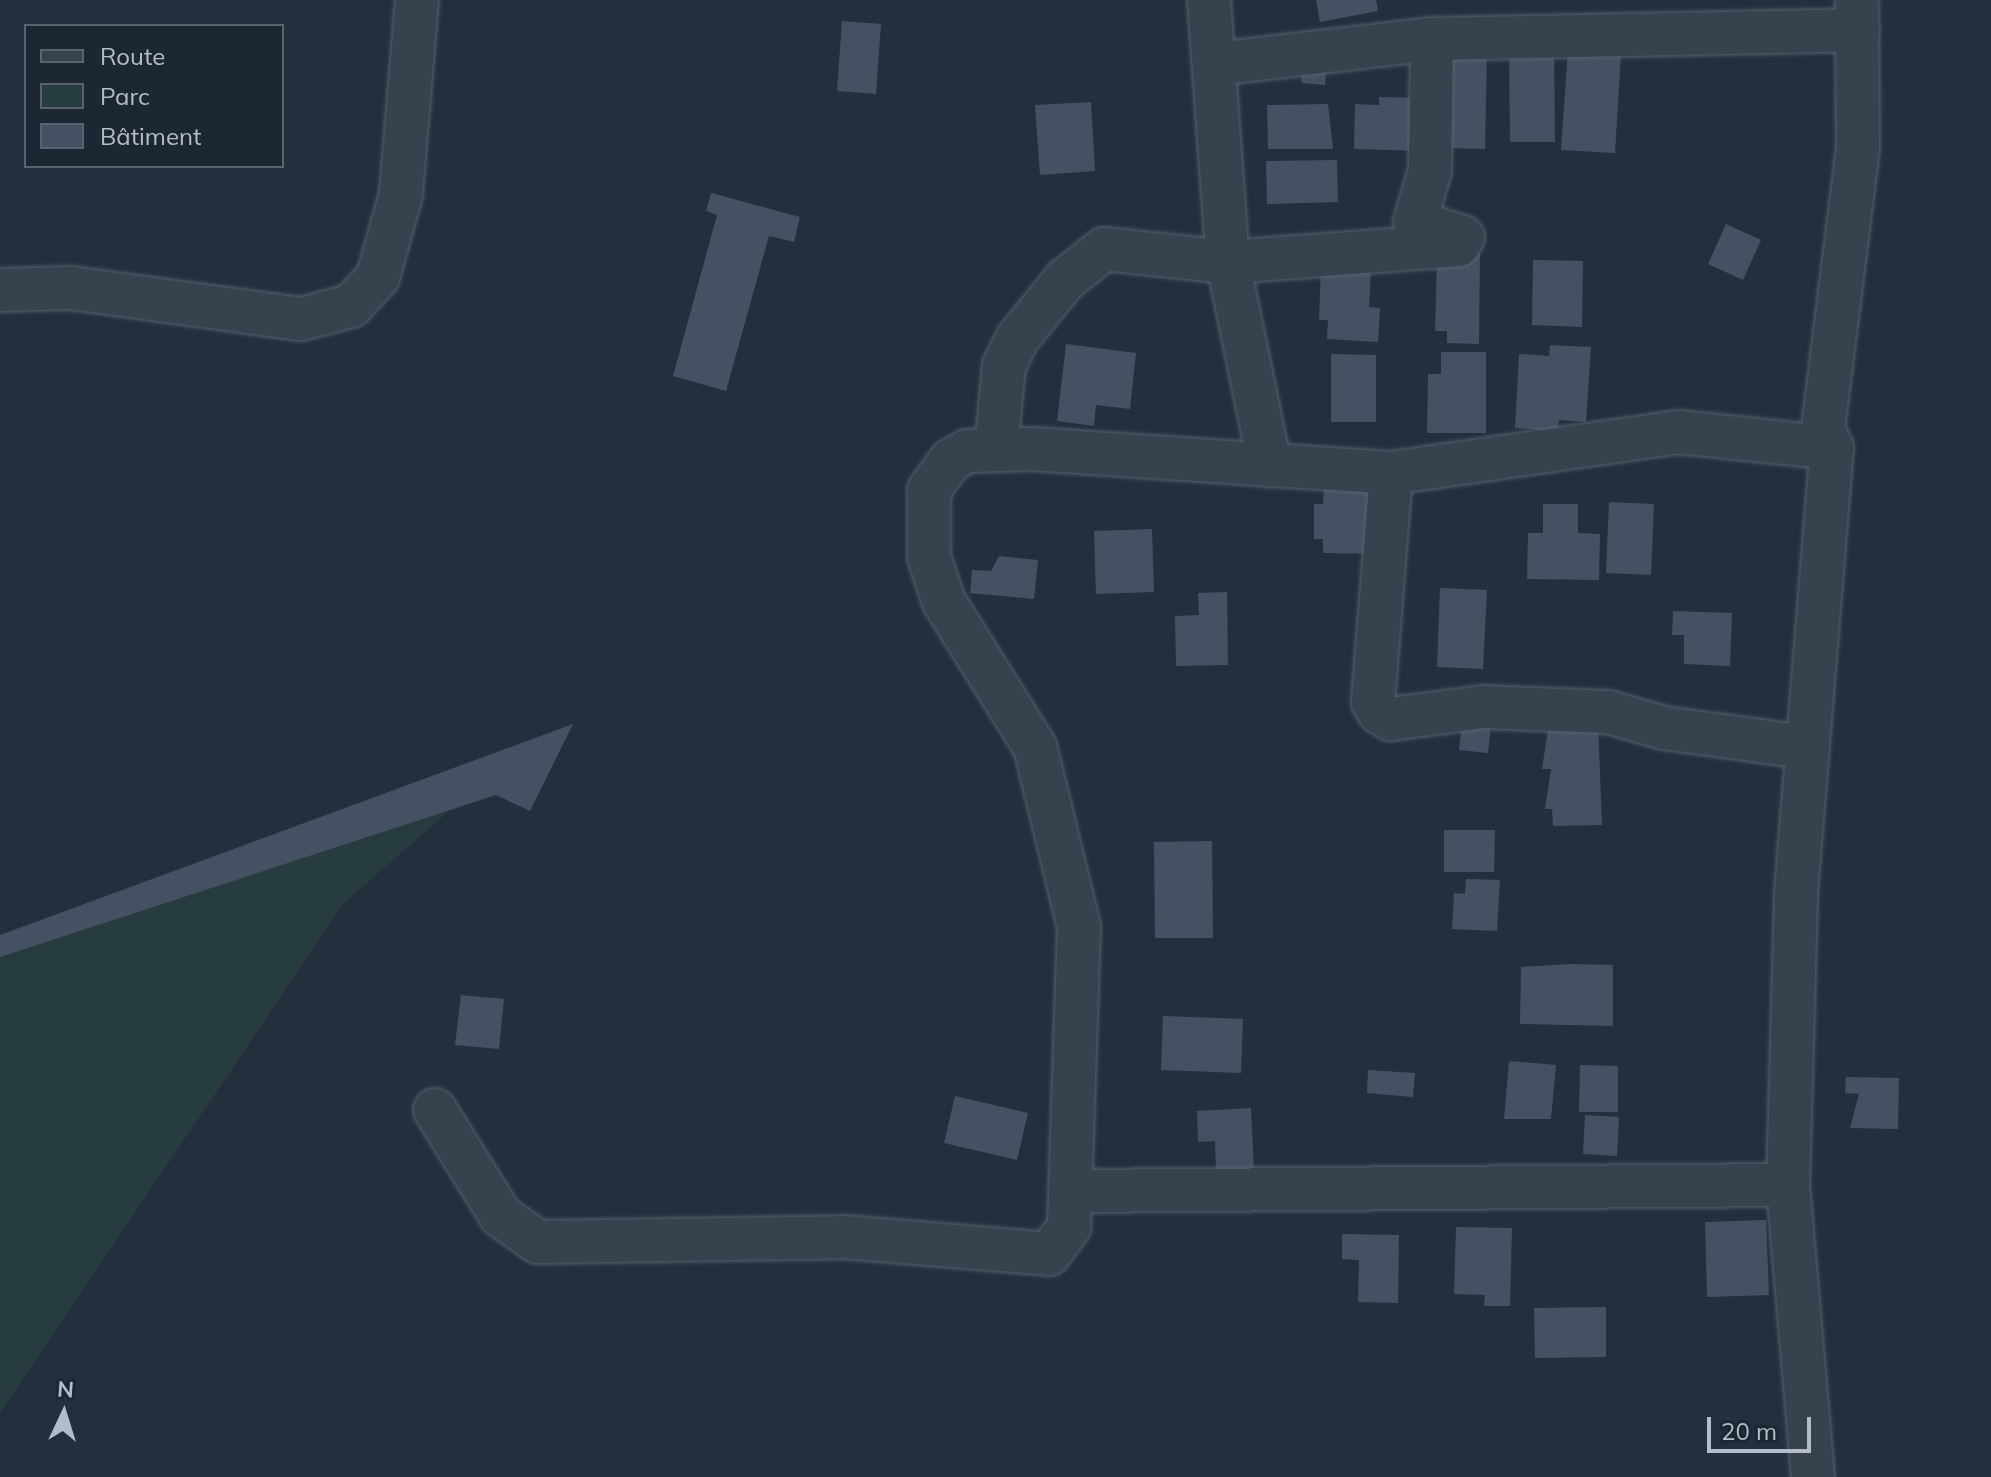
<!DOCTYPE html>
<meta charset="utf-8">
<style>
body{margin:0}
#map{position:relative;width:1991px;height:1477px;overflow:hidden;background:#242f3e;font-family:Mulish,sans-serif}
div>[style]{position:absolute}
.green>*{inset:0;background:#263c3f}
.building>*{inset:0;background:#455162}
.roads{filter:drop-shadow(0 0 2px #565f6c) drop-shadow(0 0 2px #565f6c)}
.minor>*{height:42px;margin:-21px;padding:0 21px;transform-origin:21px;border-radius:21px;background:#38414e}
span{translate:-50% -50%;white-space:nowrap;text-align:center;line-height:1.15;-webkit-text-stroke:8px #1d2633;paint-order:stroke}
.legend{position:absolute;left:24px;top:24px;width:260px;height:144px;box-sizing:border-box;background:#1d2633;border:2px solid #59626f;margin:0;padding:10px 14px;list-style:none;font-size:24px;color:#b4bcc9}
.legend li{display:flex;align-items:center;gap:16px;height:40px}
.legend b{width:40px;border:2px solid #59626f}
.north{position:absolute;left:24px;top:1373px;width:80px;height:80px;-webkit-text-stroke:6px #1d2633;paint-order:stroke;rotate:4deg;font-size:22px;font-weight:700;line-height:32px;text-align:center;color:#b4bcc9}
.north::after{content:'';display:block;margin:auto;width:28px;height:36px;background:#b4bcc9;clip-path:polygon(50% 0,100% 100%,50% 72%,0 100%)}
.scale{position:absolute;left:1707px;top:1417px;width:104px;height:36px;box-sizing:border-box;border:4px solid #b4bcc9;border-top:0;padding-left:10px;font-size:24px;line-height:28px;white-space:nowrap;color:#b4bcc9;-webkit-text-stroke:6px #1d2633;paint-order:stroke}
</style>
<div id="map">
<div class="green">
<div style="clip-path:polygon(491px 774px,343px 904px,0 1413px,0 945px)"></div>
</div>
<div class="building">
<div style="clip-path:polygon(1316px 0,1376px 0,1378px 11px,1320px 22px)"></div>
<div style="clip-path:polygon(842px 21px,881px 24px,876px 94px,837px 91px)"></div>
<div style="clip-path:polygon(1554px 46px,1555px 142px,1510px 142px,1509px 47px)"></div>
<div style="clip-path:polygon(1449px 48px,1487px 49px,1485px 149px,1446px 148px)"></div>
<div style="clip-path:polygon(1568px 50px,1621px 54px,1615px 153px,1561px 150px)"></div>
<div style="clip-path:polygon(1303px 54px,1327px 56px,1325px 85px,1301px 83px)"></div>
<div style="clip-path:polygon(1379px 97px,1424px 98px,1423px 151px,1354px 149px,1355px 104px,1379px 105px)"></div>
<div style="clip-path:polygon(1091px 102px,1095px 171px,1040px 175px,1035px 105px)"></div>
<div style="clip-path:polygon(1328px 104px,1333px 149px,1268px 149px,1267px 105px)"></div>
<div style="clip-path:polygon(1337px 160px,1338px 202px,1267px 204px,1266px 161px)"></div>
<div style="clip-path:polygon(711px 193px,800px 217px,794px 242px,769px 236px,726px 391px,673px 376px,717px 215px,706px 211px)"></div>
<div style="clip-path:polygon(1726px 224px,1761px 240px,1743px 280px,1708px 264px)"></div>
<div style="clip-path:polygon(1456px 253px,1480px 253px,1479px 344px,1447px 343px,1447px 331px,1435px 331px,1437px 260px)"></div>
<div style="clip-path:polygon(1533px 260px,1583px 261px,1582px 327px,1532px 325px)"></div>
<div style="clip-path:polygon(1321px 266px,1371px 269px,1369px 307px,1380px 308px,1378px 342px,1327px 339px,1328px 320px,1319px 320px)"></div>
<div style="clip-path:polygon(1066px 344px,1136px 353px,1130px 409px,1096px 405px,1094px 426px,1057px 421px)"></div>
<div style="clip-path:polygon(1550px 345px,1591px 347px,1586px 422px,1559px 420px,1558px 431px,1515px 428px,1519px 354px,1549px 356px)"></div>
<div style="clip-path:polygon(1441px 352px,1486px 352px,1486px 433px,1427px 433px,1428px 374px,1441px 374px)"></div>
<div style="clip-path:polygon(1331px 354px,1376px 355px,1376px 422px,1331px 422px)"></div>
<div style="clip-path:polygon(1324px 489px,1377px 490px,1376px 554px,1323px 553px,1323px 539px,1314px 539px,1314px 504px,1323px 504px)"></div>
<div style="clip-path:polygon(1609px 502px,1654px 504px,1651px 575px,1606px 573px)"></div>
<div style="clip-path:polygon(1543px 504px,1578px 504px,1578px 533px,1600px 534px,1599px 580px,1527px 579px,1528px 533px,1543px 533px)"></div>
<div style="clip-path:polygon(1152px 529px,1154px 592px,1096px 594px,1094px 531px)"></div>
<div style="clip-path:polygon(999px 556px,1038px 560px,1034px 599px,970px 593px,972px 570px,991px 571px)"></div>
<div style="clip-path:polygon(1440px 588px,1487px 590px,1483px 669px,1437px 667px)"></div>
<div style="clip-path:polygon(1227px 592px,1228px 665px,1176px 666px,1175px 616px,1199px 615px,1198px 593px)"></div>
<div style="clip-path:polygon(1673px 611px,1732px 613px,1730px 666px,1684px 664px,1684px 635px,1672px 635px)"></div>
<div style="clip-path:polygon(1463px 713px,1492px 716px,1488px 753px,1459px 750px)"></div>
<div style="clip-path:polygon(1598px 721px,1602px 825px,1553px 826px,1552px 809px,1545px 809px,1551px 769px,1542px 769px,1549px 723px)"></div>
<div style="clip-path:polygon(573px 724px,530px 811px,496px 795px,0 957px,0 935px)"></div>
<div style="clip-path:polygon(1444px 830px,1495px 830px,1494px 872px,1444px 872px)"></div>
<div style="clip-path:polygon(1212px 841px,1213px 938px,1155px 938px,1154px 842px)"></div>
<div style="clip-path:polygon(1466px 879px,1500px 880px,1497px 931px,1452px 929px,1454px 893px,1465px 894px)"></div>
<div style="clip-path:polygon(1570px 964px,1613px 965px,1613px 1026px,1520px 1024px,1521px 967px)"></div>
<div style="clip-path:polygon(461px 995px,504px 999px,499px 1049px,455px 1045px)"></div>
<div style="clip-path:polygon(1163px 1016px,1243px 1019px,1241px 1073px,1161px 1070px)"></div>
<div style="clip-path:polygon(1509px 1061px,1556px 1065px,1551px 1119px,1504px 1119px)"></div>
<div style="clip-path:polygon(1580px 1065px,1618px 1066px,1618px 1112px,1579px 1112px)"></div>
<div style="clip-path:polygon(1368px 1070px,1415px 1073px,1413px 1097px,1367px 1093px)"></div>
<div style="clip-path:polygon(1846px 1077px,1899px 1078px,1898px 1129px,1850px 1128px,1859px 1094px,1845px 1093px)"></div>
<div style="clip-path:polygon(955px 1096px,1028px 1113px,1017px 1160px,944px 1143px)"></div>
<div style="clip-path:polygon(1251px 1108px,1254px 1172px,1216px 1174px,1215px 1141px,1198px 1142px,1197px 1111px)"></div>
<div style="clip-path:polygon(1585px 1115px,1619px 1117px,1617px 1156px,1583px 1154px)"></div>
<div style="clip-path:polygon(1766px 1220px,1769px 1295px,1707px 1297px,1705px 1222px)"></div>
<div style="clip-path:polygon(1456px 1227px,1512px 1228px,1510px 1306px,1484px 1306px,1485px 1295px,1454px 1294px)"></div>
<div style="clip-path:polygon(1342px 1234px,1399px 1235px,1398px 1303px,1358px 1302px,1359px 1260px,1342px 1259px)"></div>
<div style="clip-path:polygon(1606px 1307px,1606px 1357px,1535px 1358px,1534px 1308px)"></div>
</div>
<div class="roads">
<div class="minor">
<div style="left:1209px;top:0;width:263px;rotate:85.9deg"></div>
<div style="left:1228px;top:262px;width:208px;rotate:78.4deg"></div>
<div style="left:1216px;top:64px;width:217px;rotate:-6.6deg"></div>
<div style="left:1432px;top:39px;width:426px;rotate:-1.2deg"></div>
<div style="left:0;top:290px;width:71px;rotate:-1.6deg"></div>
<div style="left:71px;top:288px;width:232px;rotate:7.7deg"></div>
<div style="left:301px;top:319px;width:52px;rotate:-14.6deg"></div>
<div style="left:351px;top:306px;width:40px;rotate:-47deg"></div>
<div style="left:378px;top:277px;width:86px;rotate:-74.5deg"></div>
<div style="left:401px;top:194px;width:195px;rotate:-85.3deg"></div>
<div style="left:996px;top:450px;width:84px;rotate:-84.6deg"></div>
<div style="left:1004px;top:366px;width:30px;rotate:-64deg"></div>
<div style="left:1017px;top:339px;width:76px;rotate:-50.9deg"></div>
<div style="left:1065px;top:280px;width:50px;rotate:-38.5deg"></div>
<div style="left:1104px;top:249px;width:125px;rotate:6deg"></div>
<div style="left:1228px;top:262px;width:231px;rotate:-4.2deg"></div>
<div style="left:1458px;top:245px;width:9px;rotate:-58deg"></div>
<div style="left:1463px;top:237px;width:50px;rotate:-162.6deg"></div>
<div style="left:1415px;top:222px;width:54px;rotate:-73.9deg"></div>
<div style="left:1430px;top:170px;width:131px;rotate:-89.1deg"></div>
<div style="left:1391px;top:473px;width:230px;rotate:94.5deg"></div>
<div style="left:1373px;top:702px;width:13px;rotate:58deg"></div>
<div style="left:1380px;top:713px;width:13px;rotate:29deg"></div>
<div style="left:1391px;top:719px;width:93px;rotate:-7.4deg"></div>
<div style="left:1483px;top:707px;width:125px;rotate:2.3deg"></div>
<div style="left:1608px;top:712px;width:58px;rotate:15.9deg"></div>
<div style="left:1664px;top:728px;width:141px;rotate:7.7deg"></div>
<div style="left:435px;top:1110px;width:125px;rotate:58.1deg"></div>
<div style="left:501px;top:1216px;width:45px;rotate:35.1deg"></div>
<div style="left:538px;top:1242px;width:306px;rotate:-0.9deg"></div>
<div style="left:844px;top:1237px;width:206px;rotate:4.7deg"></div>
<div style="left:1049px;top:1254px;width:34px;rotate:-53deg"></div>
<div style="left:1069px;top:1227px;width:300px;rotate:-88.1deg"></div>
<div style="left:1079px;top:927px;width:185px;rotate:-103.7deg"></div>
<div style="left:1035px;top:747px;width:171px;rotate:-122.1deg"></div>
<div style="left:944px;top:602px;width:47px;rotate:-108.4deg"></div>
<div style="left:929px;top:557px;width:67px;rotate:-90deg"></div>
<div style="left:929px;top:490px;width:37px;rotate:-54deg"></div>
<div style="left:951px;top:460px;width:19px;rotate:-28deg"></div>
<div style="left:968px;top:451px;width:64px;rotate:-1.8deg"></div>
<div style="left:1032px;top:449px;width:360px;rotate:3.8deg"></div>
<div style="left:1391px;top:473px;width:290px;rotate:-8.1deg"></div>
<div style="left:1678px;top:432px;width:155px;rotate:5.9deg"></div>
<div style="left:1072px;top:1191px;width:716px;rotate:-0.48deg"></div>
<div style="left:1813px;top:1477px;width:293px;rotate:-94.9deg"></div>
<div style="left:1788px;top:1185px;width:292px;rotate:-88.4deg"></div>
<div style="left:1796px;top:893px;width:446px;rotate:-85.4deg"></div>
<div style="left:1832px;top:448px;width:21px;rotate:-115deg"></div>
<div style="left:1823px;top:429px;width:284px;rotate:-82.9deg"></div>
<div style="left:1858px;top:147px;width:147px;rotate:-90.4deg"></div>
</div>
</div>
<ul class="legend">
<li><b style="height:10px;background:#38414e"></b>Route</li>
<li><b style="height:22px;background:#263c3f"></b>Parc</li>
<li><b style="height:22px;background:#455162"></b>Bâtiment</li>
</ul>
<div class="north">N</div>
<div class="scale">20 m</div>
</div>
